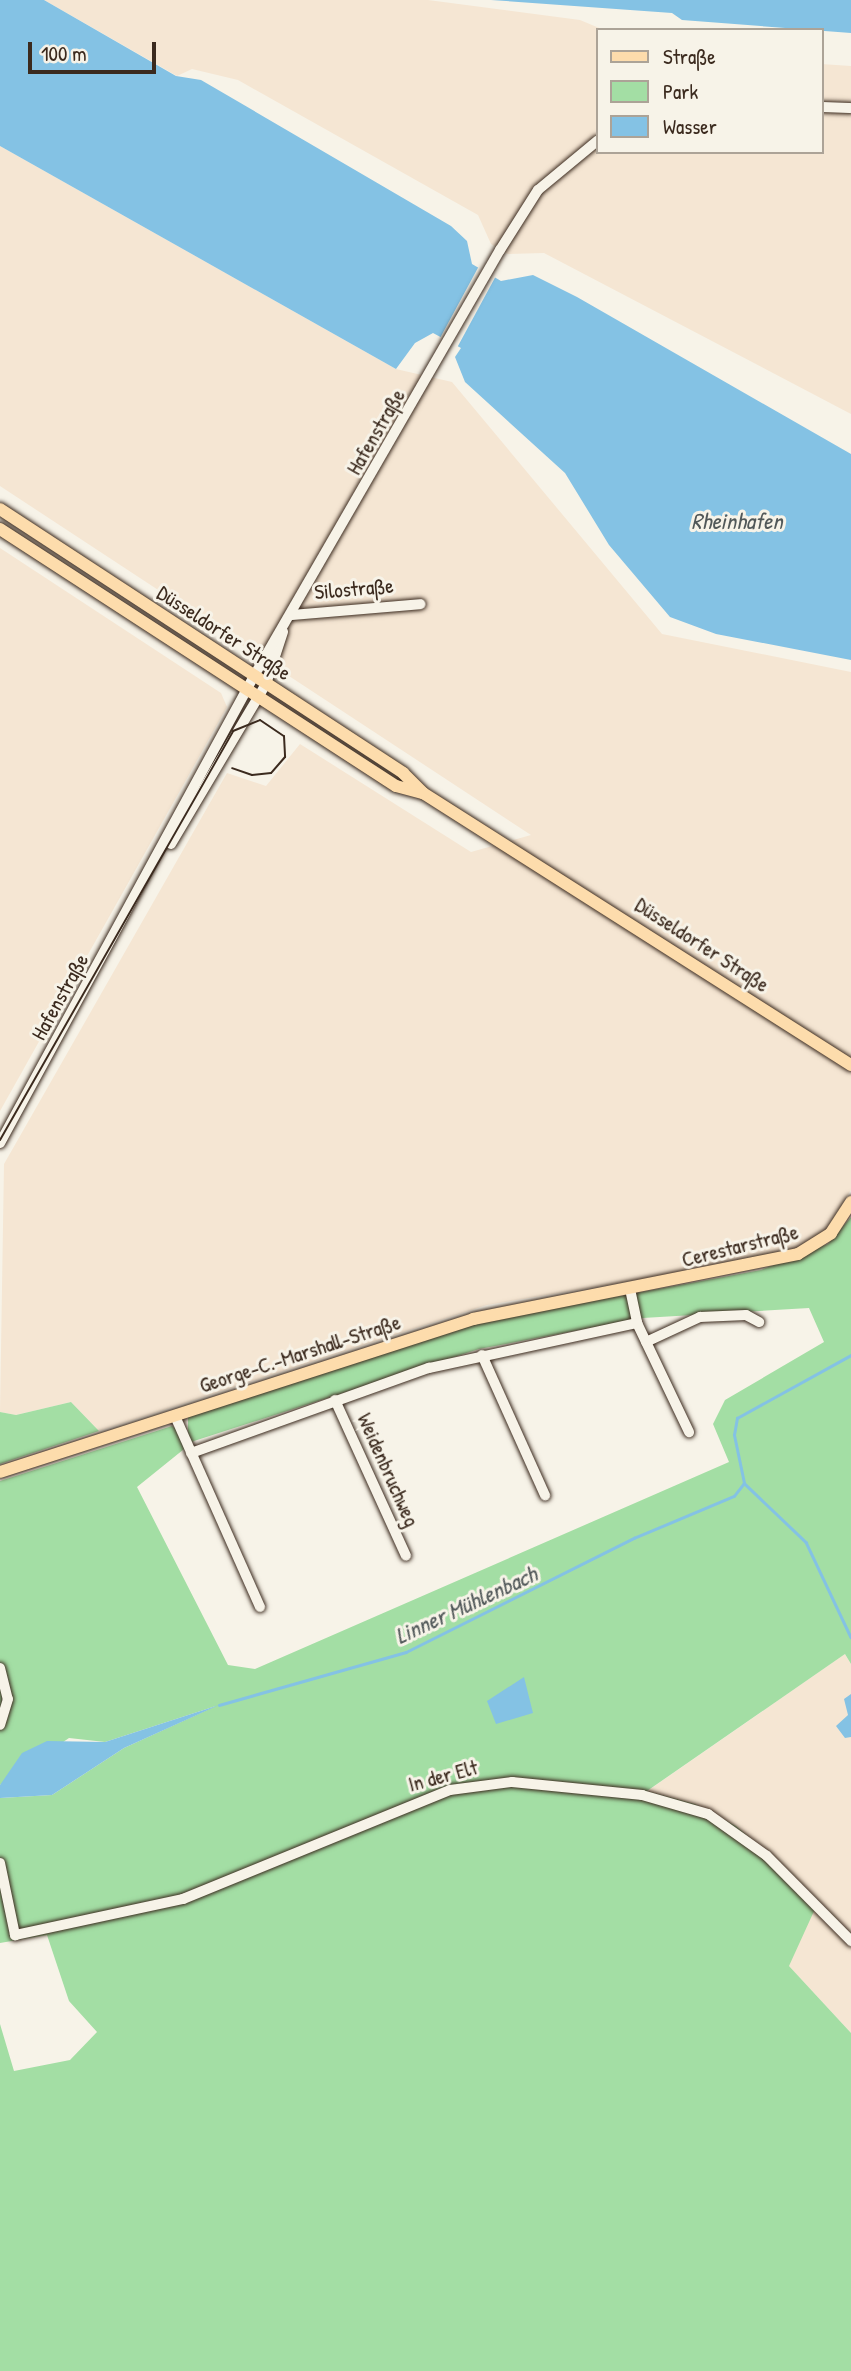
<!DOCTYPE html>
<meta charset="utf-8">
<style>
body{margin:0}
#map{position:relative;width:851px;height:2371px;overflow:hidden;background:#f7f3e8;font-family:"Patrick Hand",sans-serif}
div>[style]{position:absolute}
.built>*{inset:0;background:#f5e6d3}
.green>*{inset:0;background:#a3dea4}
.water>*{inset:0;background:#84c2e4}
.pier>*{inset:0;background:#f7f3e8}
.stream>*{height:2.5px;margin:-1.25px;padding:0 1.25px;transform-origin:1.25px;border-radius:1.25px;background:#84c2e4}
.roads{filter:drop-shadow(0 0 2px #3b2a1e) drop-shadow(0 0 2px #3b2a1e)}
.minor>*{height:10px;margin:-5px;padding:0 5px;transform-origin:5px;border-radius:5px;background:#f7f3e8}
.major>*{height:12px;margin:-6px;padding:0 6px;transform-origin:6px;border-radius:6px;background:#fddcac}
.tram>*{height:2px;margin:-1px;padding:0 1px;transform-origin:1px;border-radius:1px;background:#3b2a1e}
span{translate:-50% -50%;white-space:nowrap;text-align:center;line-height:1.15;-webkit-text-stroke:6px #f7f3e8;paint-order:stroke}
.street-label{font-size:21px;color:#3b2a1e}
.water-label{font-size:23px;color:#515859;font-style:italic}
.legend{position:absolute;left:596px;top:28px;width:228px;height:126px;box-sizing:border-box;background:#f7f3e8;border:2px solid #aca397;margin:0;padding:9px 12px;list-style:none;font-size:21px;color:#3b2a1e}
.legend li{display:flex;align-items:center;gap:14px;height:35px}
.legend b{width:35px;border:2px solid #aca397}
.scale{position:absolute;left:28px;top:42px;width:128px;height:32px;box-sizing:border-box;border:4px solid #3b2a1e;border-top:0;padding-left:9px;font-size:21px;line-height:24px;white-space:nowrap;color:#3b2a1e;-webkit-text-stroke:5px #f7f3e8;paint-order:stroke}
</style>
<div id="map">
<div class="built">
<div style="clip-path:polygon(44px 0,428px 0,580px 20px,604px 30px,597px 30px,597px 152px,821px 152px,821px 64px,851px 66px,851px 414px,544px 253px,508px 254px,491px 244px,478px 215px,238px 80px,192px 69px,177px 76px)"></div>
<div style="clip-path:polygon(0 146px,396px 369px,452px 382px,662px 634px,851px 672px,851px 1190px,822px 1236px,803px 1247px,679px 1273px,487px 1305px,99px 1431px,71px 1402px,16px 1415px,0 1412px,4px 1164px,227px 773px,266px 786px,300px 744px,471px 852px,531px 835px,0 486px)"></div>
<div style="clip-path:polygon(0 548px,221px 693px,227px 707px,0 1111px)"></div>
<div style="clip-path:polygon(845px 1654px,851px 1664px,851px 2033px,787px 1964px,708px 1810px,646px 1792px)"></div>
</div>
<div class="green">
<div style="clip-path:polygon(evenodd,851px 1217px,851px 1664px,845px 1654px,647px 1791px,695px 1804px,736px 1826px,769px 1854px,815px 1909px,789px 1966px,851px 2033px,851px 2371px,0 2371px,0 2024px,14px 2071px,70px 2060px,97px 2032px,69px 2001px,47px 1935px,0 1943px,0 1798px,52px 1795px,124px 1748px,216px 1706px,105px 1742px,69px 1738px,0 1785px,0 1481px,172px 1426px,188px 1437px,188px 1417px,474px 1323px,761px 1270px,828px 1244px,851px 1217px,809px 1308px,824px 1342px,725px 1400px,713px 1424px,729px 1462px,255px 1669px,228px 1665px,137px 1487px,194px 1441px,479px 1349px,643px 1318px,809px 1308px)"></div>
<div style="clip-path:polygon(71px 1402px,99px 1431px,0 1464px,0 1412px,16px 1415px)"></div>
</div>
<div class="water">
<div style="clip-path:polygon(0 0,44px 0,176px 76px,201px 80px,451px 226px,467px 241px,472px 264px,501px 281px,533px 275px,577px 297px,851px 454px,851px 660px,716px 634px,670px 617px,609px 545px,565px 473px,465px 382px,455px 357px,461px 348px,433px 333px,415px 343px,396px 369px,0 146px)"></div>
<div style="clip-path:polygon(491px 0,851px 0,851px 33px,682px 20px,672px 13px)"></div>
<div style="clip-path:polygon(524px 1677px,533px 1713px,496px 1724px,487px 1701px)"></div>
<div style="clip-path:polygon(851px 1694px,851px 1737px,845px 1738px,836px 1726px,848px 1715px,844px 1699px)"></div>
<div style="clip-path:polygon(219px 1705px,124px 1748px,52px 1795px,0 1798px,0 1785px,22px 1753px,47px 1741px,105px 1742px)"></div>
</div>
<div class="pier">
<div style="clip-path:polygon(480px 264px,497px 274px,452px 357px,456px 349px,439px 340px)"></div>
</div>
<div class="stream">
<div style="left:744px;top:1483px;width:86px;rotate:43.6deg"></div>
<div style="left:806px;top:1542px;width:105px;rotate:64.7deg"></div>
<div style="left:219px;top:1705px;width:194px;rotate:-15.8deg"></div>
<div style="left:406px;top:1652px;width:255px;rotate:-26.6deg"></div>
<div style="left:634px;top:1538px;width:108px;rotate:-22.8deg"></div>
<div style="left:734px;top:1496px;width:16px;rotate:-52deg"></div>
<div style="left:744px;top:1483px;width:49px;rotate:-101.8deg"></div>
<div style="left:734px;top:1435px;width:17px;rotate:-80deg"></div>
<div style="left:737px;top:1418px;width:130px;rotate:-28.9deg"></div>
</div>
<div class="roads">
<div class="minor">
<div style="left:821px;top:107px;width:30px;rotate:2deg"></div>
<div style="left:291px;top:615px;width:130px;rotate:-4.8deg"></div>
<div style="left:171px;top:844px;width:186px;rotate:-59.3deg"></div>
<div style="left:266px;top:684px;width:55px;rotate:-71.9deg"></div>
<div style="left:0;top:1143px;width:532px;rotate:-61.46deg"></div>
<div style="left:254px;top:676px;width:492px;rotate:-60deg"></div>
<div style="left:500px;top:250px;width:71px;rotate:-57.7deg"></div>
<div style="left:538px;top:190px;width:77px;rotate:-39.7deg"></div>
<div style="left:630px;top:1289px;width:35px;rotate:78deg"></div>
<div style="left:637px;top:1323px;width:121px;rotate:64.5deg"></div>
<div style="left:646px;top:1342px;width:60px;rotate:-24.8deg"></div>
<div style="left:700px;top:1317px;width:46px;rotate:-2.5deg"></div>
<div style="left:746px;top:1315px;width:15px;rotate:28deg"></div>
<div style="left:482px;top:1355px;width:154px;rotate:65.8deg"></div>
<div style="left:335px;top:1400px;width:171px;rotate:65.5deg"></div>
<div style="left:175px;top:1416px;width:209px;rotate:66deg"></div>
<div style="left:191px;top:1453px;width:253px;rotate:-19.7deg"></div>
<div style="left:429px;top:1368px;width:213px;rotate:-12.2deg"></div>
<div style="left:0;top:1668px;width:32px;rotate:76deg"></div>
<div style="left:8px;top:1699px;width:27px;rotate:107deg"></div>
<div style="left:0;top:1863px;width:74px;rotate:78.2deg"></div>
<div style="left:15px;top:1935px;width:172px;rotate:-12.1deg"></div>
<div style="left:183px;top:1899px;width:288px;rotate:-22.2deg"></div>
<div style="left:450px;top:1790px;width:63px;rotate:-7.4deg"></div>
<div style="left:512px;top:1782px;width:131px;rotate:5.7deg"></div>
<div style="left:642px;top:1795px;width:69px;rotate:16.1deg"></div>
<div style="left:708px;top:1814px;width:72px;rotate:35.4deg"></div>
<div style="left:767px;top:1856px;width:120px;rotate:45.3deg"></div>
</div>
<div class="major">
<div style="left:0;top:509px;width:482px;rotate:33.2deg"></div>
<div style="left:403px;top:773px;width:28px;rotate:45deg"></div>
<div style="left:423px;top:793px;width:507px;rotate:32.44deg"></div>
<div style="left:0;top:529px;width:472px;rotate:33deg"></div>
<div style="left:396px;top:786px;width:28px;rotate:15deg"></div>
<div style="left:0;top:1472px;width:497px;rotate:-17.9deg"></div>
<div style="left:473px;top:1319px;width:331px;rotate:-11.3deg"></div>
<div style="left:798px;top:1254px;width:39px;rotate:-32deg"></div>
<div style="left:831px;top:1233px;width:37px;rotate:-57deg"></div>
</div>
</div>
<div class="tram">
<div style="left:0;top:1140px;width:471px;rotate:-60.3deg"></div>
<div style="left:233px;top:731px;width:29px;rotate:-22deg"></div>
<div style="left:260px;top:720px;width:29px;rotate:34deg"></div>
<div style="left:284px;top:736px;width:21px;rotate:87deg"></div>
<div style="left:285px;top:757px;width:21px;rotate:131deg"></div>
<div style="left:271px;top:773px;width:19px;rotate:174deg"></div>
<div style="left:252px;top:775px;width:21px;rotate:-161deg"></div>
</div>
<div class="street-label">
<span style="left:376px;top:432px;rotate:-60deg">Hafenstraße</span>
<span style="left:354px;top:589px;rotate:-5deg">Silostraße</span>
<span style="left:224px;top:633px;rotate:33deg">Düsseldorfer Straße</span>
<span style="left:702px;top:945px;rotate:33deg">Düsseldorfer Straße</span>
<span style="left:60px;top:997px;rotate:-61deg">Hafenstraße</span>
<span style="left:740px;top:1246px;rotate:-14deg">Cerestarstraße</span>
<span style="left:300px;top:1354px;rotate:-18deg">George-C.-Marshall-Straße</span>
<span style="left:388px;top:1470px;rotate:66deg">Weidenbruchweg</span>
<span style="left:443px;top:1776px;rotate:-15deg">In der Elt</span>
</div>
<div class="water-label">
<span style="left:737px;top:521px">Rheinhafen</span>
<span style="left:466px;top:1605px;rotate:-25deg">Linner Mühlenbach</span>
</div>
<ul class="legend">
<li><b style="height:9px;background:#fddcac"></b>Straße</li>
<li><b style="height:19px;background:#a3dea4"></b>Park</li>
<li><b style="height:19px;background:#84c2e4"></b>Wasser</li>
</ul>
<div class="scale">100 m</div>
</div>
